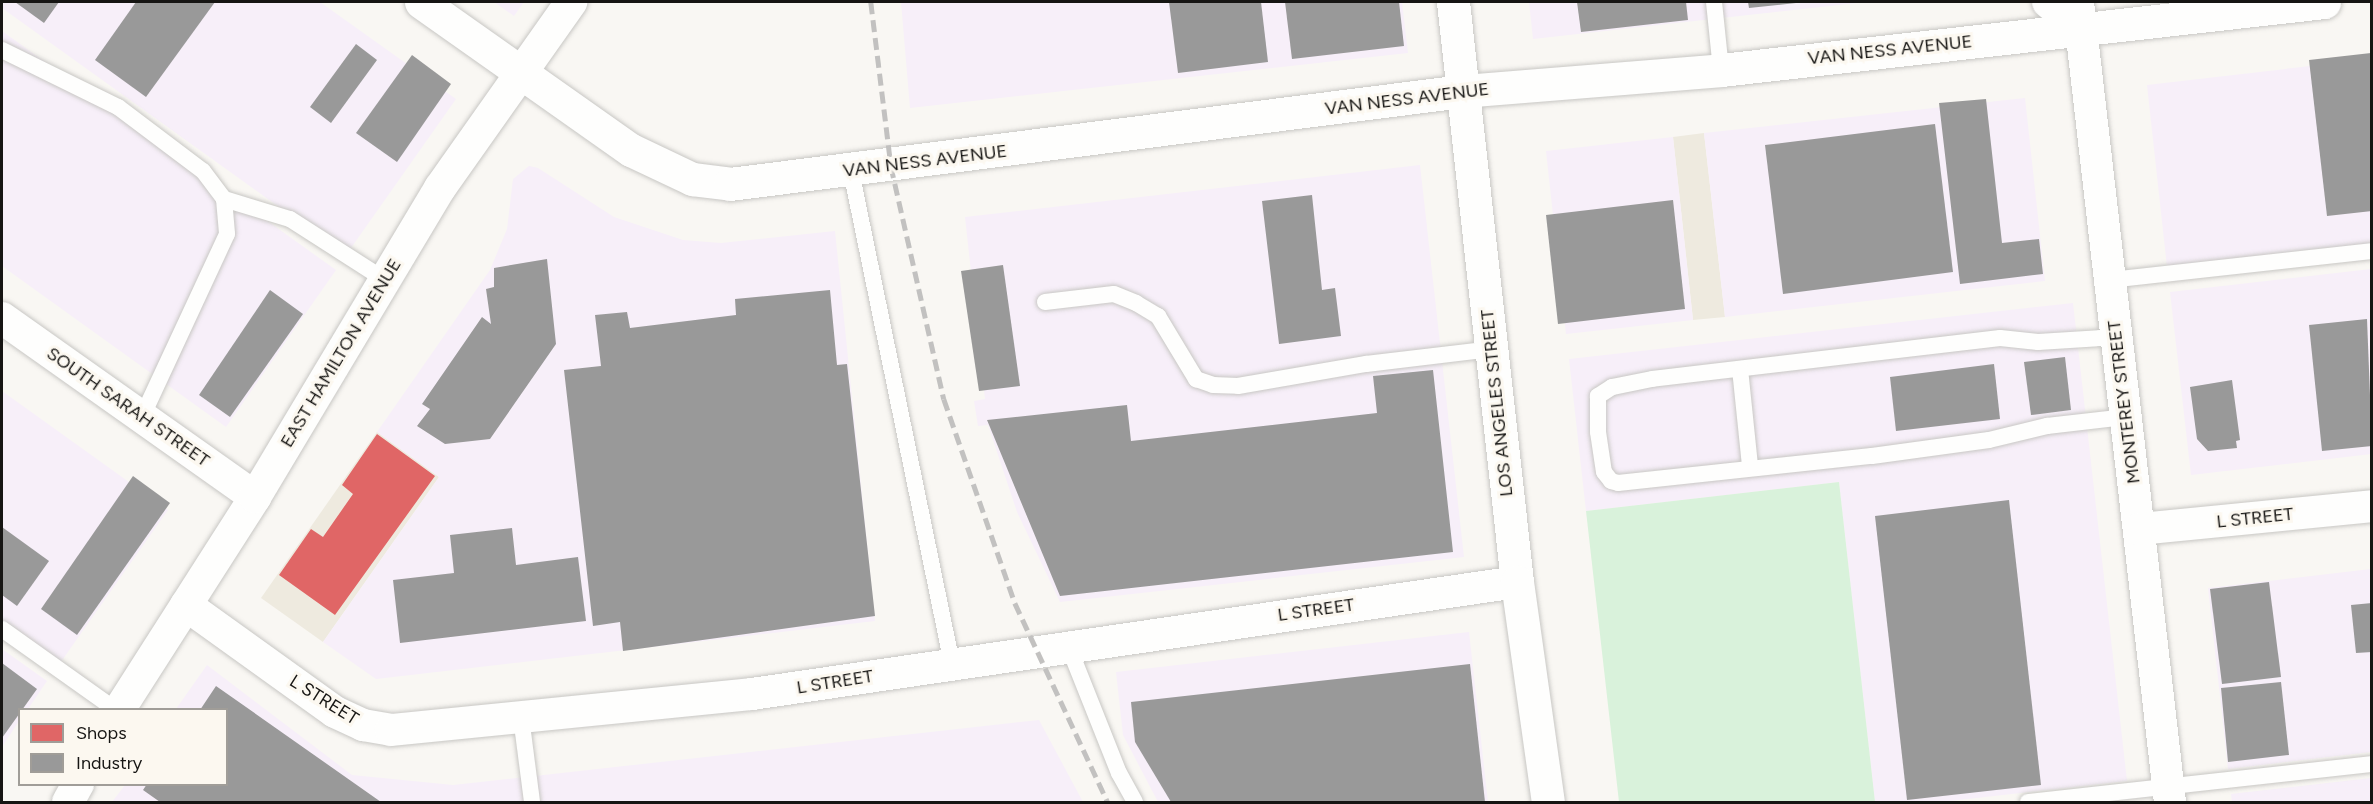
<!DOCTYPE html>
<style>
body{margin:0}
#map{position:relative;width:2373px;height:804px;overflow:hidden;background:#f9f7f3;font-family:Figtree,sans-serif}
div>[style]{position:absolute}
.built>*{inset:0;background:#eeeadf}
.industrial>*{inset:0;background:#f7eff9}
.green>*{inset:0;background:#d9f2db}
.shops>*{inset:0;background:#e06666}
.industry>*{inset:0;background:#999}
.roads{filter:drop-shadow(0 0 2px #c8c7c4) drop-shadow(0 0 2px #c8c7c4)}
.service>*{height:16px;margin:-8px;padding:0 8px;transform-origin:8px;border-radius:8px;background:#fefefd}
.minor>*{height:32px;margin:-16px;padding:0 16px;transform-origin:16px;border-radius:16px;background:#fefefd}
.tertiary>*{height:33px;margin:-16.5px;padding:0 16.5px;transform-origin:16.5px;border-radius:16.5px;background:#fefefd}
.rail>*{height:4.5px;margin-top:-2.25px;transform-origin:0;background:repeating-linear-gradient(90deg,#c2c1c0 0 12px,transparent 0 18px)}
span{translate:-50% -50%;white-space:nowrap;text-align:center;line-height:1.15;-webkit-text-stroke:6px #fcf8f0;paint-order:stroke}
.street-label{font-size:18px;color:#161513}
.frame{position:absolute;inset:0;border:3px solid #161513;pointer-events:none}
.legend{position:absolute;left:18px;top:708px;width:210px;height:78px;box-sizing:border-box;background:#fcf8f0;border:2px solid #a09d98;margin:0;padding:8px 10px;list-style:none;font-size:18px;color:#161513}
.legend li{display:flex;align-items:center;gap:12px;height:30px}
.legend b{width:30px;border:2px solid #a09d98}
</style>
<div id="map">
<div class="built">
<div style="clip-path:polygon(1704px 133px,1725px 317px,1693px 320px,1673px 137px)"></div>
<div style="clip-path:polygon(377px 432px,439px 477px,323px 642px,261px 598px)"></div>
</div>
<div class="industrial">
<div style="clip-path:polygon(2px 2px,320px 2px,456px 99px,346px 255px,2px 8px)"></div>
<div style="clip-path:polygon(494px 2px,524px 2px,514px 16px)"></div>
<div style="clip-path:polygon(901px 2px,1402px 2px,1408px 53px,910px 108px)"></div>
<div style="clip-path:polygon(1529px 2px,1866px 2px,1533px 39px)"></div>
<div style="clip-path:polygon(2px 31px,336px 270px,226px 427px,2px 266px)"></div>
<div style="clip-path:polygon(2371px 59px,2371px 244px,2167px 267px,2147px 85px)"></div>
<div style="clip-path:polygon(2025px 98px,2045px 281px,1725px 317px,1704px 133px)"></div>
<div style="clip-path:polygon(1673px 137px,1693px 320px,1566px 334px,1546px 151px)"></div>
<div style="clip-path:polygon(1420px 165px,1464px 557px,1060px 602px,1017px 512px,988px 425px,978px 426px,974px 401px,985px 399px,965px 217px)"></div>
<div style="clip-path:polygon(529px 166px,538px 168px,614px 217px,683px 240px,721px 243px,835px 231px,875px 621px,376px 679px,323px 642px,439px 477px,377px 432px,490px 270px,507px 229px,513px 179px)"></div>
<div style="clip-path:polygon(2371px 269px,2371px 454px,2191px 475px,2170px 292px)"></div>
<div style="clip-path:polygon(2073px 303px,2127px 781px,1941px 802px,1875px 802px,1839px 482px,1586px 511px,1569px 359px)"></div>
<div style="clip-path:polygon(2px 391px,168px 510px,58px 666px,2px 625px)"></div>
<div style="clip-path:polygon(2371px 569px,2371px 752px,2228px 769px,2208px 588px)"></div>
<div style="clip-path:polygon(1469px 632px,1488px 802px,1158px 802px,1123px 735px,1116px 672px)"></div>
<div style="clip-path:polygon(2px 649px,47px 681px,28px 709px,20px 710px,19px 721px,2px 747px)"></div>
<div style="clip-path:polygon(207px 665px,352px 775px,453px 785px,1039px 720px,1083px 802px,112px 802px,125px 785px,226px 784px,226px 710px,176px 709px)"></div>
<div style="clip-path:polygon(2371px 778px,2371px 802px,2232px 802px,2231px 794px)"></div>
</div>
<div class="green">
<div style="clip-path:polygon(1839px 482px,1875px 802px,1619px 802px,1586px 511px)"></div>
</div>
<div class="shops">
<div style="clip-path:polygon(377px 434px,435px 476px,335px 615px,279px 575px,311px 529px,323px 537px,353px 494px,342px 485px)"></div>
</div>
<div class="industry">
<div style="clip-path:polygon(15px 2px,59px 2px,44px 23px)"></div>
<div style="clip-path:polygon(136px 2px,215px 2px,146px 97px,95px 60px)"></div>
<div style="clip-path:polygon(1169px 2px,1261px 2px,1268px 62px,1178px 73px)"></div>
<div style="clip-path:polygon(1285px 2px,1399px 2px,1404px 46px,1292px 59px)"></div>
<div style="clip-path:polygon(1577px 2px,1686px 2px,1688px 20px,1581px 32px)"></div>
<div style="clip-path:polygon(1748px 2px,1796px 2px,1796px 3px,1749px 8px)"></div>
<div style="clip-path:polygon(356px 44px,377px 60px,331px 123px,310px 107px)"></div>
<div style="clip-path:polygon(2371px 53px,2372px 211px,2327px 216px,2309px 60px)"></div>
<div style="clip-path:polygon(412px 55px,451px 84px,397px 162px,356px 133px)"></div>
<div style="clip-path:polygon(1986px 99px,2002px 243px,2039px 239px,2043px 274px,1960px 284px,1939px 103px)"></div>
<div style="clip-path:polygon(1935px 124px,1953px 272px,1783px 294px,1765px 145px)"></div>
<div style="clip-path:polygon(1312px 195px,1322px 290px,1335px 288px,1341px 336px,1279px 344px,1262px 201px)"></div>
<div style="clip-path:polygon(1673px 200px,1685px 309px,1558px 324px,1546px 215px)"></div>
<div style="clip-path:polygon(547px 259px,556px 344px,490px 439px,445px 444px,417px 426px,430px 409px,422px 404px,482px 317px,491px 324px,486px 289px,494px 287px,494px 268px)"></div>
<div style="clip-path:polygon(1003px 265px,1020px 386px,979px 391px,961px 271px)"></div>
<div style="clip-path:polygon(270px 290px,303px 314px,230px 417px,199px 395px)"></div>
<div style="clip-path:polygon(830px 290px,837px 365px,847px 364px,875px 616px,623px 651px,620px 622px,593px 626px,564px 370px,601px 366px,595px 315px,627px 312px,630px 328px,736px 315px,735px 299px)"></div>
<div style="clip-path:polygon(2367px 319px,2372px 446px,2322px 451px,2309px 325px)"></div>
<div style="clip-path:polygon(2065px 357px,2071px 410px,2031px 415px,2024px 362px)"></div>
<div style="clip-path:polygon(1994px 364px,2000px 419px,1896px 431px,1890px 377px)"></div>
<div style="clip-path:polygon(1433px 370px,1453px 552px,1060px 596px,987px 420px,1127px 405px,1131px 441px,1377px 413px,1373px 376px)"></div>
<div style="clip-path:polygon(2232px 380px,2240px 440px,2236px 441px,2237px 448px,2208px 451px,2197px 439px,2190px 387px)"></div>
<div style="clip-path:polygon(133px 476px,170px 503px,77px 635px,41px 609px)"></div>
<div style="clip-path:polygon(2009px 500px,2041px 785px,1907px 800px,1875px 516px)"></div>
<div style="clip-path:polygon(2px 527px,49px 561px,17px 606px,2px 595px)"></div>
<div style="clip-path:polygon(512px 528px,516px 565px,578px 557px,586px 621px,400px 643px,393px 580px,454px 573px,450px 535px)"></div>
<div style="clip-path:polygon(2269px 582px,2281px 677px,2222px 684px,2210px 589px)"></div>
<div style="clip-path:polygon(2372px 603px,2372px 652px,2356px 653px,2351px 605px)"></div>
<div style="clip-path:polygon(2px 663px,37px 689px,2px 738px)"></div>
<div style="clip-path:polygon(1470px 664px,1485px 802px,1171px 802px,1135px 742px,1131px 702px)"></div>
<div style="clip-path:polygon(2281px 682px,2289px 755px,2228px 762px,2221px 688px)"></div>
<div style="clip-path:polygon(216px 686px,381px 802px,160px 802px,143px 790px,147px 784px,226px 784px,226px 710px,200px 710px)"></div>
</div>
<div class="roads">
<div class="service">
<div style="left:1714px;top:2px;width:68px;rotate:84.1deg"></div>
<div style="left:2px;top:50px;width:129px;rotate:26.2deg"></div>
<div style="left:118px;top:107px;width:106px;rotate:37deg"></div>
<div style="left:203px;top:171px;width:35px;rotate:53deg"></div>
<div style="left:224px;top:199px;width:35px;rotate:85deg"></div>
<div style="left:227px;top:234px;width:202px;rotate:114.9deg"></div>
<div style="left:851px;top:171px;width:503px;rotate:78.42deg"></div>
<div style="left:224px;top:199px;width:69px;rotate:16.9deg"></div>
<div style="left:290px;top:219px;width:113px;rotate:32.7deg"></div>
<div style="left:2110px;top:280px;width:264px;rotate:-6.3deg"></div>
<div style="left:1045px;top:302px;width:69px;rotate:-6.6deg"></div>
<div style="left:1114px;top:294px;width:24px;rotate:22deg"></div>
<div style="left:1136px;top:303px;width:26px;rotate:31deg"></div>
<div style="left:1158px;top:316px;width:74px;rotate:58.9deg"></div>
<div style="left:1196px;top:379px;width:18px;rotate:19deg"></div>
<div style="left:1213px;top:385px;width:25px;rotate:2deg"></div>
<div style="left:1238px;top:386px;width:130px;rotate:-9.8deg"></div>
<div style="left:1366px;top:364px;width:126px;rotate:-6.8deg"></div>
<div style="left:2117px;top:337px;width:79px;rotate:176.4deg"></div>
<div style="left:2038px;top:342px;width:38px;rotate:-174deg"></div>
<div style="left:2000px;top:338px;width:350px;rotate:173.3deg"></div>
<div style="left:1652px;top:379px;width:41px;rotate:168.7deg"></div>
<div style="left:1612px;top:387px;width:17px;rotate:147deg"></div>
<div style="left:1598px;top:396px;width:36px;rotate:90deg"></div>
<div style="left:1598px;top:432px;width:40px;rotate:81.5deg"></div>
<div style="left:1604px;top:472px;width:11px;rotate:52deg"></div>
<div style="left:1611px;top:481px;width:7px;rotate:16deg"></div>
<div style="left:1618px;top:483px;width:255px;rotate:-6.1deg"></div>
<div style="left:1872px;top:456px;width:118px;rotate:-7.8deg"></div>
<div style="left:1989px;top:440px;width:60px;rotate:-13.6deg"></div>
<div style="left:2047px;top:426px;width:80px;rotate:-6.5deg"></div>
<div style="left:1740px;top:369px;width:98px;rotate:84.1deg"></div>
<div style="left:2px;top:629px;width:140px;rotate:35.4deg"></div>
<div style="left:1068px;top:645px;width:138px;rotate:68.3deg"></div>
<div style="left:1119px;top:773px;width:33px;rotate:61deg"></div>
<div style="left:521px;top:717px;width:86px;rotate:82.6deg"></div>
<div style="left:2028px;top:802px;width:346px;rotate:-6.3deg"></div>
</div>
<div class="minor">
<div style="left:2048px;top:2px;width:43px;rotate:39.3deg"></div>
<div style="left:2078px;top:2px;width:805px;rotate:83.44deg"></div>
<div style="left:2px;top:318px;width:310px;rotate:35.3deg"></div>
<div style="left:2139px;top:529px;width:234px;rotate:-5.6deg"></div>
<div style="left:186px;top:605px;width:183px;rotate:35.7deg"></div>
<div style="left:335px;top:712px;width:31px;rotate:25deg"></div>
<div style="left:363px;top:725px;width:28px;rotate:10deg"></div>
<div style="left:391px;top:730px;width:363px;rotate:-5.7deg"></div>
<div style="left:752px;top:694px;width:773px;rotate:-8.33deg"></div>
<div style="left:119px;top:710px;width:253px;rotate:-57.4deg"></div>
<div style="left:255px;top:497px;width:360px;rotate:-59.1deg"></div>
<div style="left:440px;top:188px;width:228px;rotate:-54.8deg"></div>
<div style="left:68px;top:802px;width:21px;rotate:-61deg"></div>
</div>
<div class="tertiary">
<div style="left:421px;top:2px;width:257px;rotate:35.2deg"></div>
<div style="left:631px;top:150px;width:68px;rotate:25.4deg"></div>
<div style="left:692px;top:179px;width:38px;rotate:7deg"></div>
<div style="left:730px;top:184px;width:738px;rotate:-7.24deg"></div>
<div style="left:1462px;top:91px;width:260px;rotate:-4.6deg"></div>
<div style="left:1721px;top:70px;width:607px;rotate:-6.43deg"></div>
<div style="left:1453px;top:2px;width:584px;rotate:83.7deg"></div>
<div style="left:1517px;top:582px;width:222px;rotate:82deg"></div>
</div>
</div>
<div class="rail">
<div style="left:871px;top:2px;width:165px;rotate:83deg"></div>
<div style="left:891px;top:166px;width:239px;rotate:77.2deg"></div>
<div style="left:944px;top:399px;width:216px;rotate:70.8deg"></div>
<div style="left:1015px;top:603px;width:220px;rotate:65deg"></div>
</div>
<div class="street-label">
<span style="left:1890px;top:50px;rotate:-6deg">VAN NESS AVENUE</span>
<span style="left:1407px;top:99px;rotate:-7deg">VAN NESS AVENUE</span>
<span style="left:925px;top:161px;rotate:-7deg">VAN NESS AVENUE</span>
<span style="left:341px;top:353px;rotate:-59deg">EAST HAMILTON AVENUE</span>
<span style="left:2124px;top:402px;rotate:-97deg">MONTEREY STREET</span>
<span style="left:1497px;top:403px;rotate:-96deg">LOS ANGELES STREET</span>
<span style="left:128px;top:407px;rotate:35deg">SOUTH SARAH STREET</span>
<span style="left:2255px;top:518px;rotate:-6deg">L STREET</span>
<span style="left:1316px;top:610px;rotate:-8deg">L STREET</span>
<span style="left:835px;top:682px;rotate:-9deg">L STREET</span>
<span style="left:324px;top:700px;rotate:32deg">L STREET</span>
</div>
<div class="frame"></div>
<ul class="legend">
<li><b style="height:16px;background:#e06666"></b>Shops</li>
<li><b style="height:16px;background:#999"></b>Industry</li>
</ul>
</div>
